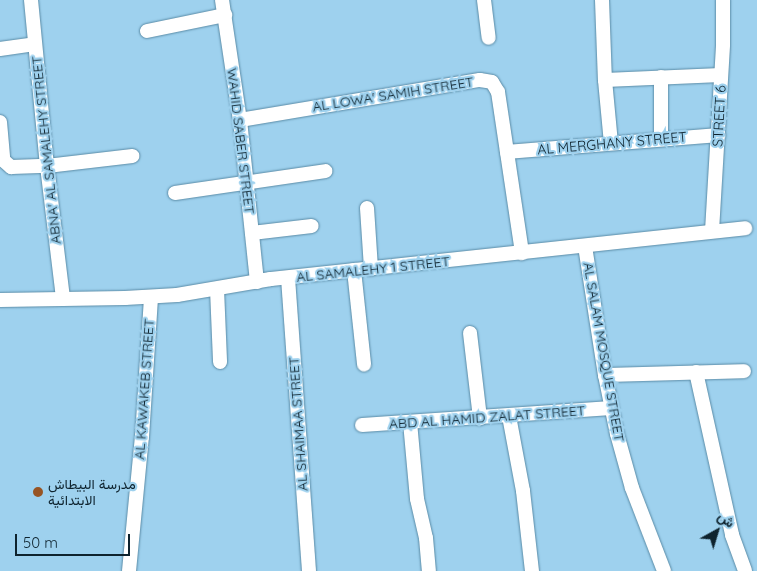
<!DOCTYPE html>
<meta charset="utf-8">
<style>
body{margin:0}
#map{position:relative;width:757px;height:571px;overflow:hidden;background:#9ed1ee;font-family:Quicksand,Vazirmatn,sans-serif}
div>[style]{position:absolute}
.roads{filter:drop-shadow(0 0 1px #5a8ba6) drop-shadow(0 0 1px #5a8ba6)}
.minor>*{height:14px;margin:-7px;padding:0 7px;transform-origin:7px;border-radius:7px;background:#fff}
.dots>*{width:14px;height:14px;translate:-50% -50%;box-sizing:border-box;border:2px solid #9ed1ee;border-radius:50%}
span{translate:-50% -50%;white-space:nowrap;text-align:center;line-height:1.15;-webkit-text-stroke:4.5px #9ed1ee;paint-order:stroke}
.street-label{font-size:14px;color:#0e232e}
.poi-label{font-size:14px;color:#0e232e}
.left{translate:0 -50%;text-align:left}
.north{position:absolute;left:692px;top:506px;width:50px;height:50px;-webkit-text-stroke:4px #9ed1ee;paint-order:stroke;rotate:39deg;font-size:14px;font-weight:700;line-height:20px;text-align:center;color:#0e232e}
.north::after{content:'';display:block;margin:auto;width:18px;height:22px;background:#0e232e;clip-path:polygon(50% 0,100% 100%,50% 72%,0 100%)}
.scale{position:absolute;left:15px;top:534px;width:115px;height:22px;box-sizing:border-box;border:2px solid #0e232e;border-top:0;padding-left:6px;font-size:15px;line-height:18px;white-space:nowrap;color:#0e232e;-webkit-text-stroke:4px #9ed1ee;paint-order:stroke}
</style>
<div id="map">
<div class="roads">
<div class="minor">
<div style="left:31px;top:0;width:167px;rotate:84.5deg"></div>
<div style="left:47px;top:166px;width:134px;rotate:83.1deg"></div>
<div style="left:222px;top:0;width:121px;rotate:81.5deg"></div>
<div style="left:240px;top:120px;width:163px;rotate:84deg"></div>
<div style="left:484px;top:0;width:38px;rotate:83deg"></div>
<div style="left:602px;top:0;width:80px;rotate:87.9deg"></div>
<div style="left:605px;top:80px;width:63px;rotate:84.6deg"></div>
<div style="left:147px;top:31px;width:80px;rotate:-11.6deg"></div>
<div style="left:0;top:49px;width:35px;rotate:-8deg"></div>
<div style="left:605px;top:80px;width:116px;rotate:-2.5deg"></div>
<div style="left:240px;top:120px;width:243px;rotate:-9.5deg"></div>
<div style="left:480px;top:80px;width:12px;rotate:9deg"></div>
<div style="left:492px;top:82px;width:12px;rotate:59deg"></div>
<div style="left:498px;top:92px;width:163px;rotate:81.5deg"></div>
<div style="left:0;top:122px;width:38px;rotate:85deg"></div>
<div style="left:3px;top:160px;width:11px;rotate:41deg"></div>
<div style="left:11px;top:167px;width:36px;rotate:-2deg"></div>
<div style="left:47px;top:166px;width:86px;rotate:-6.7deg"></div>
<div style="left:661px;top:139px;width:62px;rotate:-90deg"></div>
<div style="left:507px;top:152px;width:212px;rotate:-4.6deg"></div>
<div style="left:175px;top:193px;width:152px;rotate:-8.3deg"></div>
<div style="left:367px;top:208px;width:61px;rotate:86.2deg"></div>
<div style="left:712px;top:231px;width:187px;rotate:-86.6deg"></div>
<div style="left:723px;top:44px;width:44px;rotate:-90deg"></div>
<div style="left:252px;top:233px;width:60px;rotate:-6.7deg"></div>
<div style="left:585px;top:246px;width:131px;rotate:81.2deg"></div>
<div style="left:605px;top:375px;width:60px;rotate:78.5deg"></div>
<div style="left:617px;top:434px;width:56px;rotate:74.5deg"></div>
<div style="left:632px;top:488px;width:89px;rotate:68.9deg"></div>
<div style="left:354px;top:270px;width:95px;rotate:83.9deg"></div>
<div style="left:288px;top:278px;width:294px;rotate:85.9deg"></div>
<div style="left:217px;top:289px;width:73px;rotate:87.6deg"></div>
<div style="left:0;top:300px;width:125px;rotate:-0.9deg"></div>
<div style="left:125px;top:298px;width:52px;rotate:-3.3deg"></div>
<div style="left:177px;top:295px;width:95px;rotate:-9.7deg"></div>
<div style="left:271px;top:279px;width:477px;rotate:-6.1deg"></div>
<div style="left:470px;top:333px;width:86px;rotate:83.3deg"></div>
<div style="left:696px;top:372px;width:167px;rotate:77.5deg"></div>
<div style="left:732px;top:535px;width:38px;rotate:70deg"></div>
<div style="left:605px;top:375px;width:139px;rotate:-1.6deg"></div>
<div style="left:509px;top:416px;width:76px;rotate:79.4deg"></div>
<div style="left:523px;top:491px;width:81px;rotate:83.6deg"></div>
<div style="left:410px;top:422px;width:77px;rotate:84.8deg"></div>
<div style="left:417px;top:499px;width:40px;rotate:77deg"></div>
<div style="left:426px;top:538px;width:33px;rotate:85deg"></div>
<div style="left:362px;top:425px;width:250px;rotate:-3.9deg"></div>
<div style="left:129px;top:571px;width:135px;rotate:-84.5deg"></div>
<div style="left:142px;top:437px;width:140px;rotate:-86.3deg"></div>
</div>
</div>
<div class="dots">
<div style="left:38px;top:492px;background:#975424"></div>
</div>
<div class="street-label">
<span style="left:393px;top:94px;rotate:-9deg">AL LOWA' SAMIH STREET</span>
<span style="left:719px;top:116px;rotate:-87deg">STREET 6</span>
<span style="left:241px;top:141px;rotate:83deg">WAHID SABER STREET</span>
<span style="left:612px;top:143px;rotate:-5deg">AL MERGHANY STREET</span>
<span style="left:46px;top:150px;rotate:-96deg">ABNA' AL SAMALEHY STREET</span>
<span style="left:373px;top:269px;rotate:-6deg">AL SAMALEHY 1 STREET</span>
<span style="left:604px;top:352px;rotate:80deg">AL SALAM MOSQUE STREET</span>
<span style="left:144px;top:389px;rotate:-86deg">AL KAWAKEB STREET</span>
<span style="left:487px;top:417px;rotate:-4deg">ABD AL HAMID ZALAT STREET</span>
<span style="left:298px;top:424px;rotate:-94deg">AL SHAIMAA STREET</span>
</div>
<div class="poi-label">
<span class="left" style="left:48px;top:492px">مدرسة البيطاش<br>الابتدائية</span>
</div>
<div class="north">ش</div>
<div class="scale">50 m</div>
</div>
